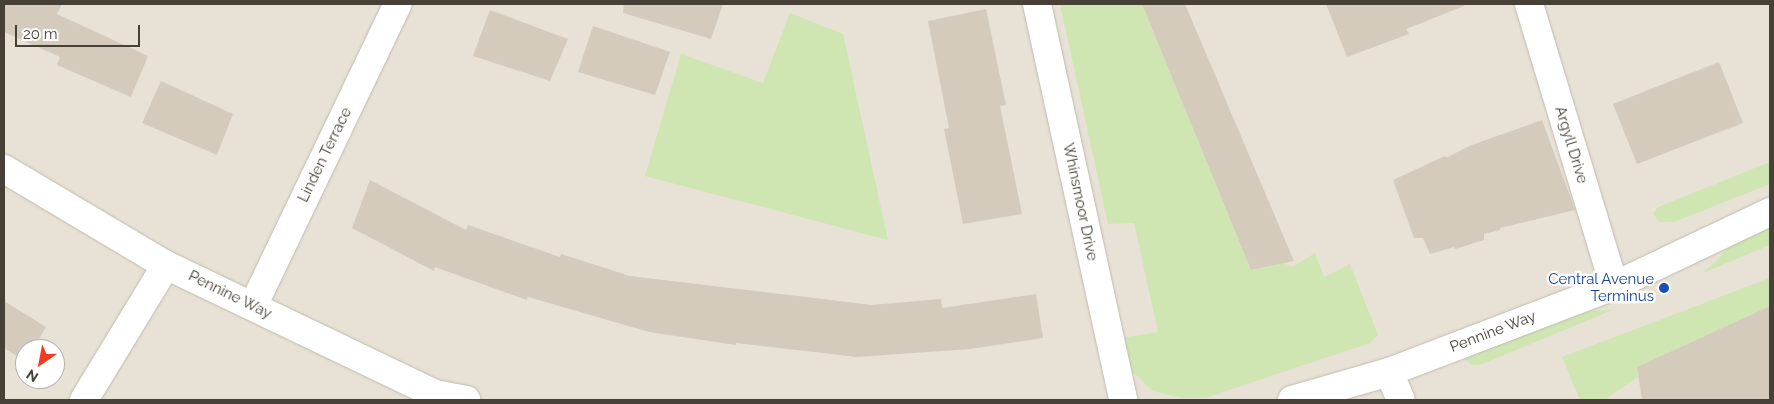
<!DOCTYPE html>
<style>
body{margin:0}
#map{position:relative;width:1774px;height:404px;overflow:hidden;background:#f3efe7;font-family:Raleway,sans-serif}
div>[style]{position:absolute}
.residential>*{inset:0;background:#e7e1d6}
.green>*{inset:0;background:#cfe6b2}
.building>*{inset:0;background:#d4cbbd}
.roads{filter:drop-shadow(0 0 1px #c1baad) drop-shadow(0 0 1px #c1baad)}
.street>*{height:28px;margin:-14px;padding:0 14px;transform-origin:14px;border-radius:14px;background:#fff}
.dots>*{width:14px;height:14px;translate:-50% -50%;box-sizing:border-box;border:2px solid #fff;border-radius:50%}
span{translate:-50% -50%;white-space:nowrap;text-align:center;line-height:1.15;-webkit-text-stroke:4.5px #fff;paint-order:stroke}
.street-label{font-size:15px;color:#464037}
.transit-label{font-size:15px;color:#164399}
.right{translate:-100% -50%;text-align:right}
.frame{position:absolute;inset:0;border:5px solid #464037;pointer-events:none}
.north{position:absolute;left:15px;top:339px;width:50px;height:50px;box-sizing:border-box;background:#fff;border:1px solid #b5b3af;border-radius:50%;rotate:213deg;font-size:14px;font-weight:700;line-height:20px;text-align:center;color:#464037}
.north::after{content:'';display:block;margin:auto;width:18px;height:22px;background:#f13b21;clip-path:polygon(50% 0,100% 100%,50% 72%,0 100%)}
.scale{position:absolute;left:15px;top:25px;width:125px;height:22px;box-sizing:border-box;border:2px solid #464037;border-top:0;padding-left:6px;font-size:15px;line-height:18px;white-space:nowrap;color:#464037;-webkit-text-stroke:4px #fff;paint-order:stroke}
</style>
<div id="map">
<div class="residential">
<div style="clip-path:polygon(evenodd,4px 4px,1770px 4px,1770px 400px,4px 400px,4px 4px,25px 349px,55px 349px,55px 379px,25px 379px,25px 349px)"></div>
</div>
<div class="green">
<div style="clip-path:polygon(1060px 4px,1142px 4px,1251px 270px,1283px 263px,1292px 267px,1315px 253px,1324px 277px,1350px 264px,1378px 335px,1370px 343px,1205px 398px,1182px 398px,1153px 391px,1131px 371px,1122px 338px,1158px 332px,1134px 223px,1108px 224px)"></div>
<div style="clip-path:polygon(790px 13px,843px 34px,888px 240px,645px 176px,681px 54px,763px 83px)"></div>
<div style="clip-path:polygon(1770px 162px,1770px 184px,1674px 222px,1660px 222px,1653px 214px,1658px 207px)"></div>
<div style="clip-path:polygon(1770px 226px,1770px 245px,1703px 273px,1737px 240px)"></div>
<div style="clip-path:polygon(1770px 278px,1770px 306px,1637px 367px,1638px 377px,1608px 397px,1609px 400px,1580px 400px,1562px 357px)"></div>
<div style="clip-path:polygon(1615px 309px,1480px 365px,1472px 365px,1463px 358px,1585px 312px)"></div>
</div>
<div class="building">
<div style="clip-path:polygon(4px 4px,62px 4px,57px 14px,148px 56px,131px 97px,57px 65px,60px 57px,4px 32px)"></div>
<div style="clip-path:polygon(624px 4px,723px 4px,711px 39px,623px 13px)"></div>
<div style="clip-path:polygon(1142px 4px,1185px 4px,1294px 261px,1251px 270px)"></div>
<div style="clip-path:polygon(1326px 4px,1463px 4px,1464px 6px,1406px 29px,1409px 34px,1347px 57px)"></div>
<div style="clip-path:polygon(986px 9px,1006px 105px,1000px 106px,1022px 214px,963px 224px,944px 129px,949px 128px,928px 21px)"></div>
<div style="clip-path:polygon(490px 10px,568px 39px,550px 81px,473px 56px)"></div>
<div style="clip-path:polygon(593px 26px,670px 52px,655px 95px,578px 72px)"></div>
<div style="clip-path:polygon(1719px 62px,1743px 123px,1637px 164px,1613px 104px)"></div>
<div style="clip-path:polygon(161px 81px,233px 114px,217px 155px,142px 123px)"></div>
<div style="clip-path:polygon(1542px 120px,1575px 210px,1500px 228px,1500px 230px,1484px 234px,1484px 240px,1455px 249px,1454px 247px,1430px 254px,1423px 238px,1414px 238px,1393px 180px,1445px 156px,1446px 158px,1469px 146px)"></div>
<div style="clip-path:polygon(370px 180px,466px 230px,468px 225px,560px 257px,561px 254px,630px 276px,872px 305px,941px 299px,942px 308px,1036px 294px,1043px 338px,970px 349px,857px 357px,736px 343px,736px 345px,649px 332px,528px 297px,527px 300px,435px 267px,434px 271px,352px 228px)"></div>
<div style="clip-path:polygon(4px 301px,46px 327px,33px 349px,25px 349px,25px 361px,4px 348px)"></div>
<div style="clip-path:polygon(1770px 306px,1770px 400px,1642px 400px,1637px 367px)"></div>
</div>
<div class="roads">
<div class="street">
<div style="left:1037px;top:4px;width:405px;rotate:77.7deg"></div>
<div style="left:1529px;top:4px;width:295px;rotate:73.2deg"></div>
<div style="left:4px;top:169px;width:188px;rotate:30.7deg"></div>
<div style="left:166px;top:265px;width:298px;rotate:25.6deg"></div>
<div style="left:435px;top:394px;width:32px;rotate:11deg"></div>
<div style="left:253px;top:306px;width:335px;rotate:-64.4deg"></div>
<div style="left:1389px;top:372px;width:30px;rotate:67deg"></div>
<div style="left:84px;top:400px;width:158px;rotate:-58.7deg"></div>
<div style="left:1292px;top:400px;width:101px;rotate:-16.1deg"></div>
<div style="left:1389px;top:372px;width:241px;rotate:-20.9deg"></div>
<div style="left:1614px;top:286px;width:173px;rotate:-25.4deg"></div>
</div>
</div>
<div class="dots">
<div style="left:1664px;top:288px;background:#1a4fb4"></div>
</div>
<div class="street-label">
<span style="left:1571px;top:145px;rotate:73deg">Argyll Drive</span>
<span style="left:325px;top:155px;rotate:-64deg">Linden Terrace</span>
<span style="left:1080px;top:202px;rotate:78deg">Whinsmoor Drive</span>
<span style="left:230px;top:295px;rotate:26deg">Pennine Way</span>
<span style="left:1493px;top:332px;rotate:-21deg">Pennine Way</span>
</div>
<div class="transit-label">
<span class="right" style="left:1654px;top:288px">Central Avenue<br>Terminus</span>
</div>
<div class="frame"></div>
<div class="north">N</div>
<div class="scale">20 m</div>
</div>
